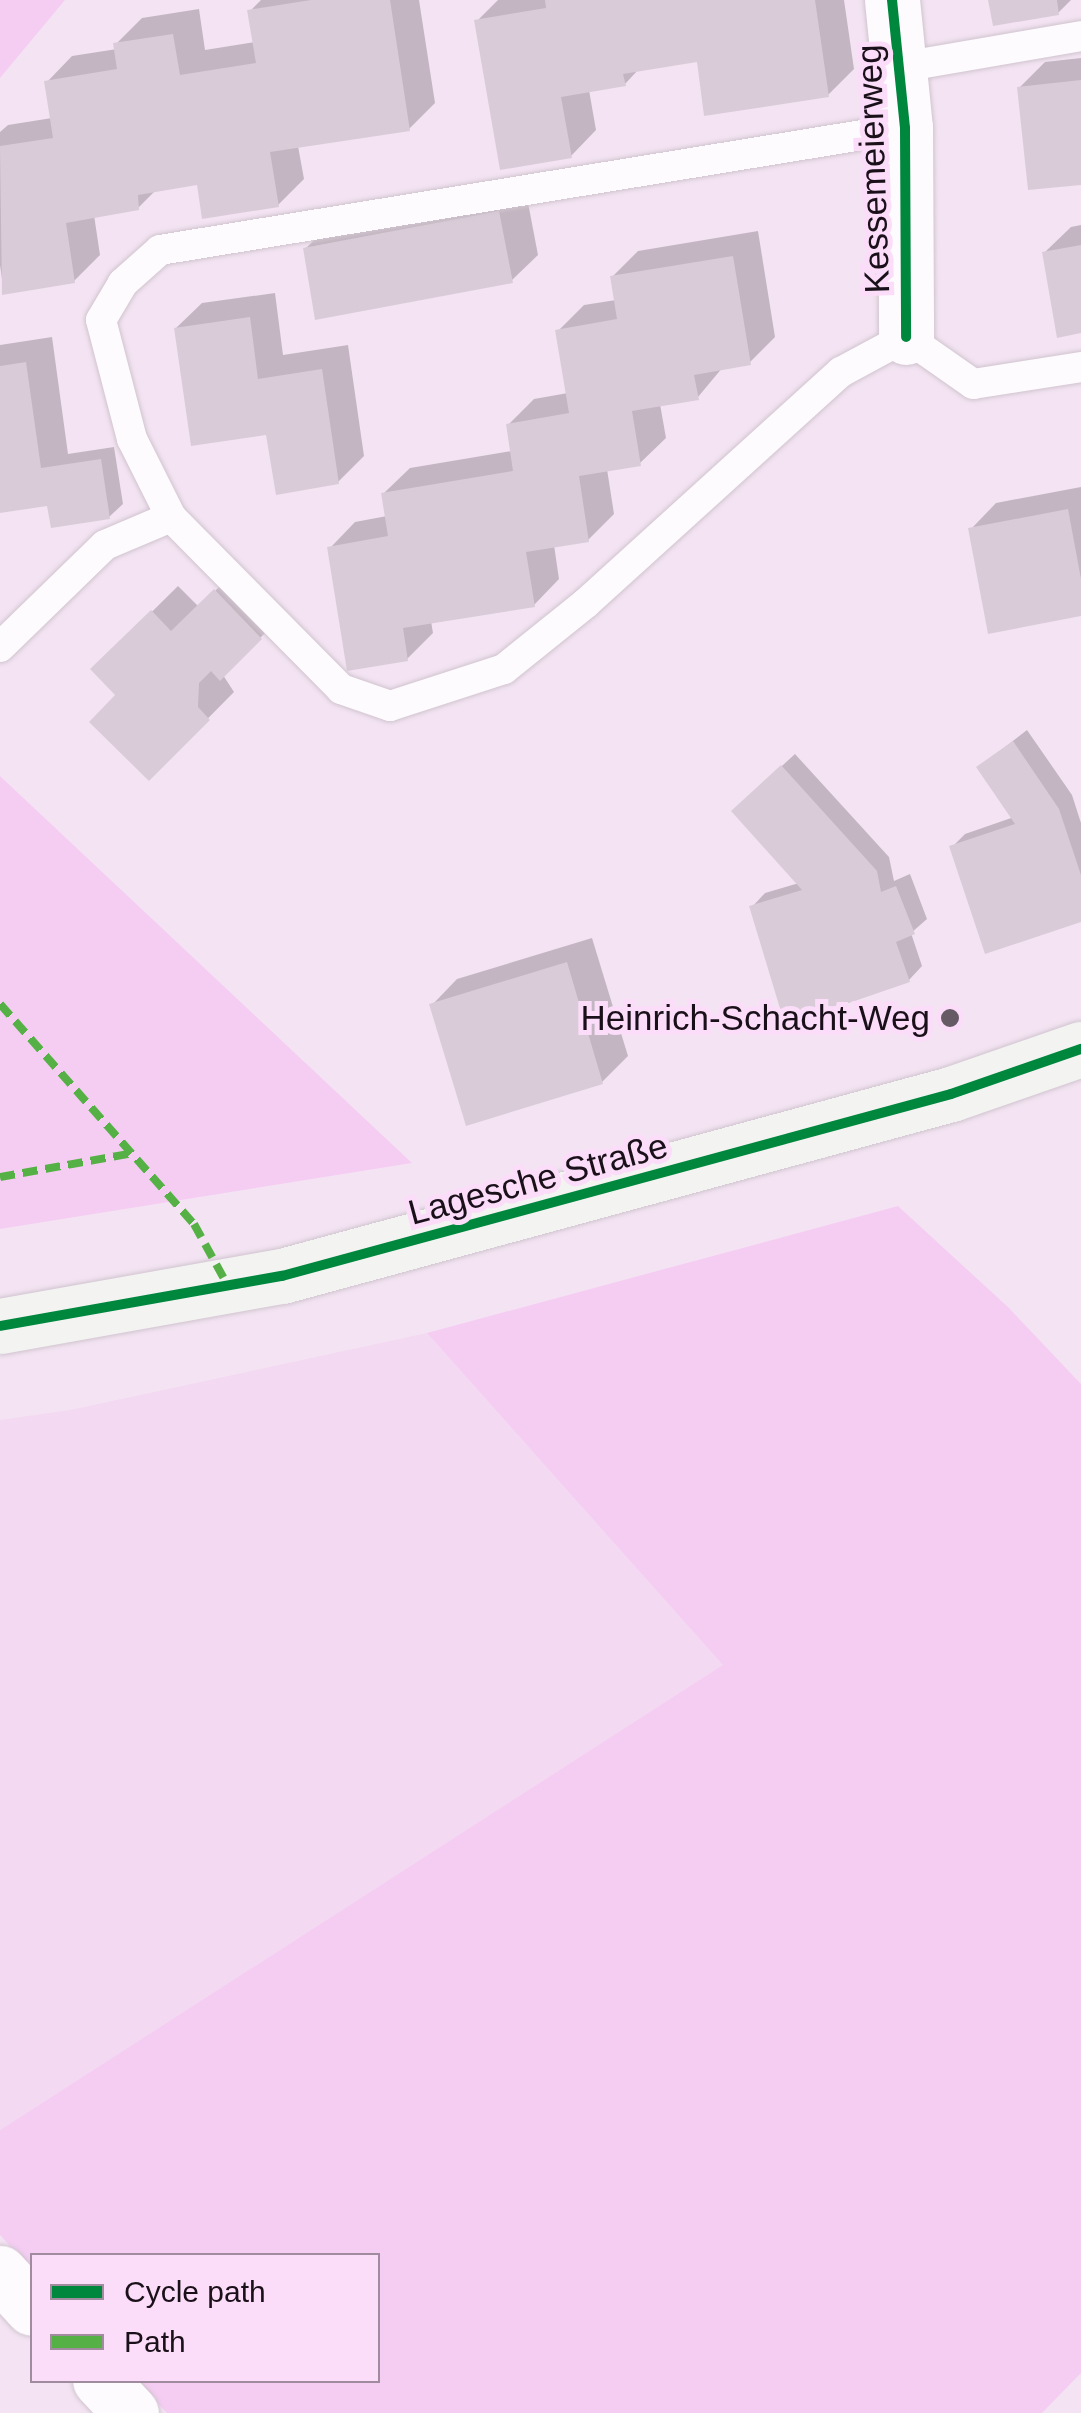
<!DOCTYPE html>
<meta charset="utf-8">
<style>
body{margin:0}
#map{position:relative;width:1081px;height:2413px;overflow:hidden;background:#f4e4f3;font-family:Helvetica,sans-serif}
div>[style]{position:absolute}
.built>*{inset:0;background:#f3d9f2}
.green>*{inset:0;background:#f5cdf3}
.shadow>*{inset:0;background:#0003}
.building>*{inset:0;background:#d9ccd8}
.roads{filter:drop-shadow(0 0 2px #d0c4cf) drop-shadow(0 0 2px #d0c4cf)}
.lane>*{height:30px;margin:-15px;padding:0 15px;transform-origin:15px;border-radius:15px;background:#fdfbfd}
.street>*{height:55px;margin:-27.5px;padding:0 27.5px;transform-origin:27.5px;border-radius:27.5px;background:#fdfbfd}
.secondary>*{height:55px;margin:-27.5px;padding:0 27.5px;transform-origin:27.5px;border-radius:27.5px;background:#f3f3f2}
.quiet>*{height:8px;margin-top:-4px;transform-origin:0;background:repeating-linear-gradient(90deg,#55b145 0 15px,transparent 0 23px)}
.cycleway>*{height:10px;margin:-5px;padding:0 5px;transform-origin:5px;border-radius:5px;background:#00873e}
.dots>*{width:28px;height:28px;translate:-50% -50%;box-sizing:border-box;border:5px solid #fbddf9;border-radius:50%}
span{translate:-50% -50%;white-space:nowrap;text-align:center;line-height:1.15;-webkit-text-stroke:10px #fbddf9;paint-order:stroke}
.street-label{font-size:35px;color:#1a1019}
.poi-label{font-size:35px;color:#1a1019}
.right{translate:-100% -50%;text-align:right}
.legend{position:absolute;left:30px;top:2253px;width:350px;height:130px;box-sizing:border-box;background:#fbddf9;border:2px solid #a18b9f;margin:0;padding:12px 18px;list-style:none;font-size:30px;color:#1a1019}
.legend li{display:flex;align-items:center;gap:20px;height:50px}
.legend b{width:50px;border:2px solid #a18b9f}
</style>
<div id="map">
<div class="built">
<div style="clip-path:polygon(427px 1333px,724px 1665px,0 2130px,0 1420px,70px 1410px)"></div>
</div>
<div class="green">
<div style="clip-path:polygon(0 0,65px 0,0 78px)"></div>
<div style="clip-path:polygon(0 776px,412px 1163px,0 1229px)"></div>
<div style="clip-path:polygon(898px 1206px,1009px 1308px,1081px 1384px,1081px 2373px,1042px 2413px,167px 2413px,136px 2381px,378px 2380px,378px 2256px,32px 2256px,32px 2270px,0 2235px,0 2130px,723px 1665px,427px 1333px)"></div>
</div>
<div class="shadow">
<div style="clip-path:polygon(261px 0,419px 0,435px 103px,409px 129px,298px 146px,304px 179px,278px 205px,199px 182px,157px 189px,138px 208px,94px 215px,100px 255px,74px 281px,4px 293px,0 265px,0 132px,8px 125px,52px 118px,47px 82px,72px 56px,117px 49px,116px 44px,142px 18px,199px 9px,205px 50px,255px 42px,250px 11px)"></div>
<div style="clip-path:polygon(498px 0,844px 0,854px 69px,828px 95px,699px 59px,639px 69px,625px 84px,589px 90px,596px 130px,571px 156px,477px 21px)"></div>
<div style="clip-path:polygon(991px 0,1071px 0,1058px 13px)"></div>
<div style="clip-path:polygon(1081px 58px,1081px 182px,1019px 88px,1045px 62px)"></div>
<div style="clip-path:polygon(525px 187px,538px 255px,512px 280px,305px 249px,331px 224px)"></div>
<div style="clip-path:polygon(1081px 225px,1081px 331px,1045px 252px,1071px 227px)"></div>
<div style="clip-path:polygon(758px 231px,775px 337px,749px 363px,723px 367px,698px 397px,660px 404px,666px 438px,640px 463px,607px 469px,614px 514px,588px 540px,554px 545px,559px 579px,534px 605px,431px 621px,433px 633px,407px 659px,330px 548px,355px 522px,387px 516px,384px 493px,410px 468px,512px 451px,508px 425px,534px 399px,568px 393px,558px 331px,584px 305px,616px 300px,612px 277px,638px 251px)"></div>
<div style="clip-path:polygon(275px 293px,283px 355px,348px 345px,364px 456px,338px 482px,268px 432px,176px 328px,202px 303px)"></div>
<div style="clip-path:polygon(52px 337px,68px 454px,114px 447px,123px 504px,109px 517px,49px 500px,0 510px,0 345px)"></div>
<div style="clip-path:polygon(1081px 487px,1081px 613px,971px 529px,996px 503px)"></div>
<div style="clip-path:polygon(228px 578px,274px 624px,223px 675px,234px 692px,149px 778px,119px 694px,94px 669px,178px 586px,199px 607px)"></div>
<div style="clip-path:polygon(1027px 730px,1072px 795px,1081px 823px,1081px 920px,952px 847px,965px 834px,1014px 817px,979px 767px)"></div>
<div style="clip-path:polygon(795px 754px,889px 857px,894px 881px,910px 874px,927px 919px,911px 933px,922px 966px,909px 980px,752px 907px,765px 893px,799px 883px,747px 798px)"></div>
<div style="clip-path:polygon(592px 938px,628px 1056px,602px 1082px,432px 1005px,457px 979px)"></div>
</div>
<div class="building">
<div style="clip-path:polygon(311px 0,390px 0,410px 131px,270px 152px,279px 207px,202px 219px,197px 185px,138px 195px,139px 210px,66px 223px,75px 283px,2px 295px,0 146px,53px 138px,44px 81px,117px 69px,113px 43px,173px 34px,180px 75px,256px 63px,247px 10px)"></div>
<div style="clip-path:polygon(545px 0,815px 0,829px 97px,704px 116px,697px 62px,623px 74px,626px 86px,561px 97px,572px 158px,500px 170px,474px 20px,546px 8px)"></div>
<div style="clip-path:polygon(988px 0,1057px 0,1059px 15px,993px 26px)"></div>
<div style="clip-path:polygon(1081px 80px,1081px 185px,1028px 190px,1017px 87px)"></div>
<div style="clip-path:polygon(499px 211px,513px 283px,315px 320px,303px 248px)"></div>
<div style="clip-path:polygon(1081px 245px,1081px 333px,1057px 338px,1042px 252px)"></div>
<div style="clip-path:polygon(733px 256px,751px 365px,694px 375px,699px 400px,632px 411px,641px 466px,579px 476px,589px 542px,526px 552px,535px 607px,403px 628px,408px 661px,347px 671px,327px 547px,388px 536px,381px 493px,513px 471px,506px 424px,569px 413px,555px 330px,617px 319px,610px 276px)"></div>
<div style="clip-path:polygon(250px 317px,258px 379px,322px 369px,339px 484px,276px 495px,266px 435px,191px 446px,174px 328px)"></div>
<div style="clip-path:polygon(26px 362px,41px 468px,101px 459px,110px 519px,51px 528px,47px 506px,0 513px,0 366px)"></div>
<div style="clip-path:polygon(1068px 509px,1081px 579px,1081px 616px,988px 634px,968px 528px)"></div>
<div style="clip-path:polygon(214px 589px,262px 639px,220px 681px,211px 671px,199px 683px,198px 707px,210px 720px,149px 781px,89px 722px,115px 695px,90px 669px,151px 610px,171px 631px)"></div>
<div style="clip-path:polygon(1013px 741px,1059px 809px,1081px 875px,1081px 922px,985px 954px,949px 846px,1015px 824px,976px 767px)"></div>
<div style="clip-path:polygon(781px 765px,877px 871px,881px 892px,896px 886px,915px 934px,896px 942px,910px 982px,785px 1025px,749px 906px,802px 890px,731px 811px)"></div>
<div style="clip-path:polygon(567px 962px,603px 1084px,466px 1126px,429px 1004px)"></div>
</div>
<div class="roads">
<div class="lane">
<div style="left:902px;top:67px;width:182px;rotate:-9.8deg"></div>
<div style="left:905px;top:128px;width:755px;rotate:170.7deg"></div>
<div style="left:160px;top:250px;width:50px;rotate:138.3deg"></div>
<div style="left:123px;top:283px;width:43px;rotate:120.7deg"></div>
<div style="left:101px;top:320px;width:123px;rotate:75.4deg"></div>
<div style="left:132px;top:439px;width:87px;rotate:63.4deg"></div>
<div style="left:171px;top:517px;width:242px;rotate:45.3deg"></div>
<div style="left:341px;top:689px;width:52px;rotate:19.1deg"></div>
<div style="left:390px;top:706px;width:120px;rotate:-18deg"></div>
<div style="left:504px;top:669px;width:105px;rotate:-38.8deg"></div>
<div style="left:586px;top:603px;width:344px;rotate:-42.2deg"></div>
<div style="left:841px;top:372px;width:74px;rotate:-28.3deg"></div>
<div style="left:906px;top:337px;width:82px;rotate:35deg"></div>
<div style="left:973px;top:384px;width:109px;rotate:-8.9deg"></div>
<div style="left:0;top:647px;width:146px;rotate:-44.2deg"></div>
<div style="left:105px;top:545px;width:72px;rotate:-23deg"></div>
</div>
<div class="street">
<div style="left:892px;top:0;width:129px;rotate:84.2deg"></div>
<div style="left:905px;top:128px;width:209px;rotate:89.7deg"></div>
<div style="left:0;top:2273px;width:47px;rotate:47.6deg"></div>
<div style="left:100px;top:2380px;width:45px;rotate:46.8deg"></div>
</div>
<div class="secondary">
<div style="left:0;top:1326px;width:286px;rotate:-10.1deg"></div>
<div style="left:282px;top:1276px;width:693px;rotate:-15.22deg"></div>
<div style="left:951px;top:1094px;width:138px;rotate:-19.1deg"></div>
</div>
</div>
<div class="quiet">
<div style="left:0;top:1004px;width:293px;rotate:48.6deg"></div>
<div style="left:194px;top:1224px;width:68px;rotate:61.2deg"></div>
<div style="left:0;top:1177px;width:135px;rotate:-10.2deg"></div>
</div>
<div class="cycleway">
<div style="left:892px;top:0;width:129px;rotate:84.2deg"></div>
<div style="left:905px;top:128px;width:209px;rotate:89.7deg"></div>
<div style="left:0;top:1326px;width:286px;rotate:-10.1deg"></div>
<div style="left:282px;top:1276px;width:693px;rotate:-15.22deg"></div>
<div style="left:951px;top:1094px;width:138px;rotate:-19.1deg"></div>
</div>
<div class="dots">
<div style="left:950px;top:1018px;background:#665a65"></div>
</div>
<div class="street-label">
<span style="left:873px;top:169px;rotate:-92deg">Kessemeierweg</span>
<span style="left:538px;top:1179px;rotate:-15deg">Lagesche Straße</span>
</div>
<div class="poi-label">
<span class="right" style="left:930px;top:1018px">Heinrich-Schacht-Weg</span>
</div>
<ul class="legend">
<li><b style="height:12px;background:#00873e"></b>Cycle path</li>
<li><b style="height:12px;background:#55b145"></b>Path</li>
</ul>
</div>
